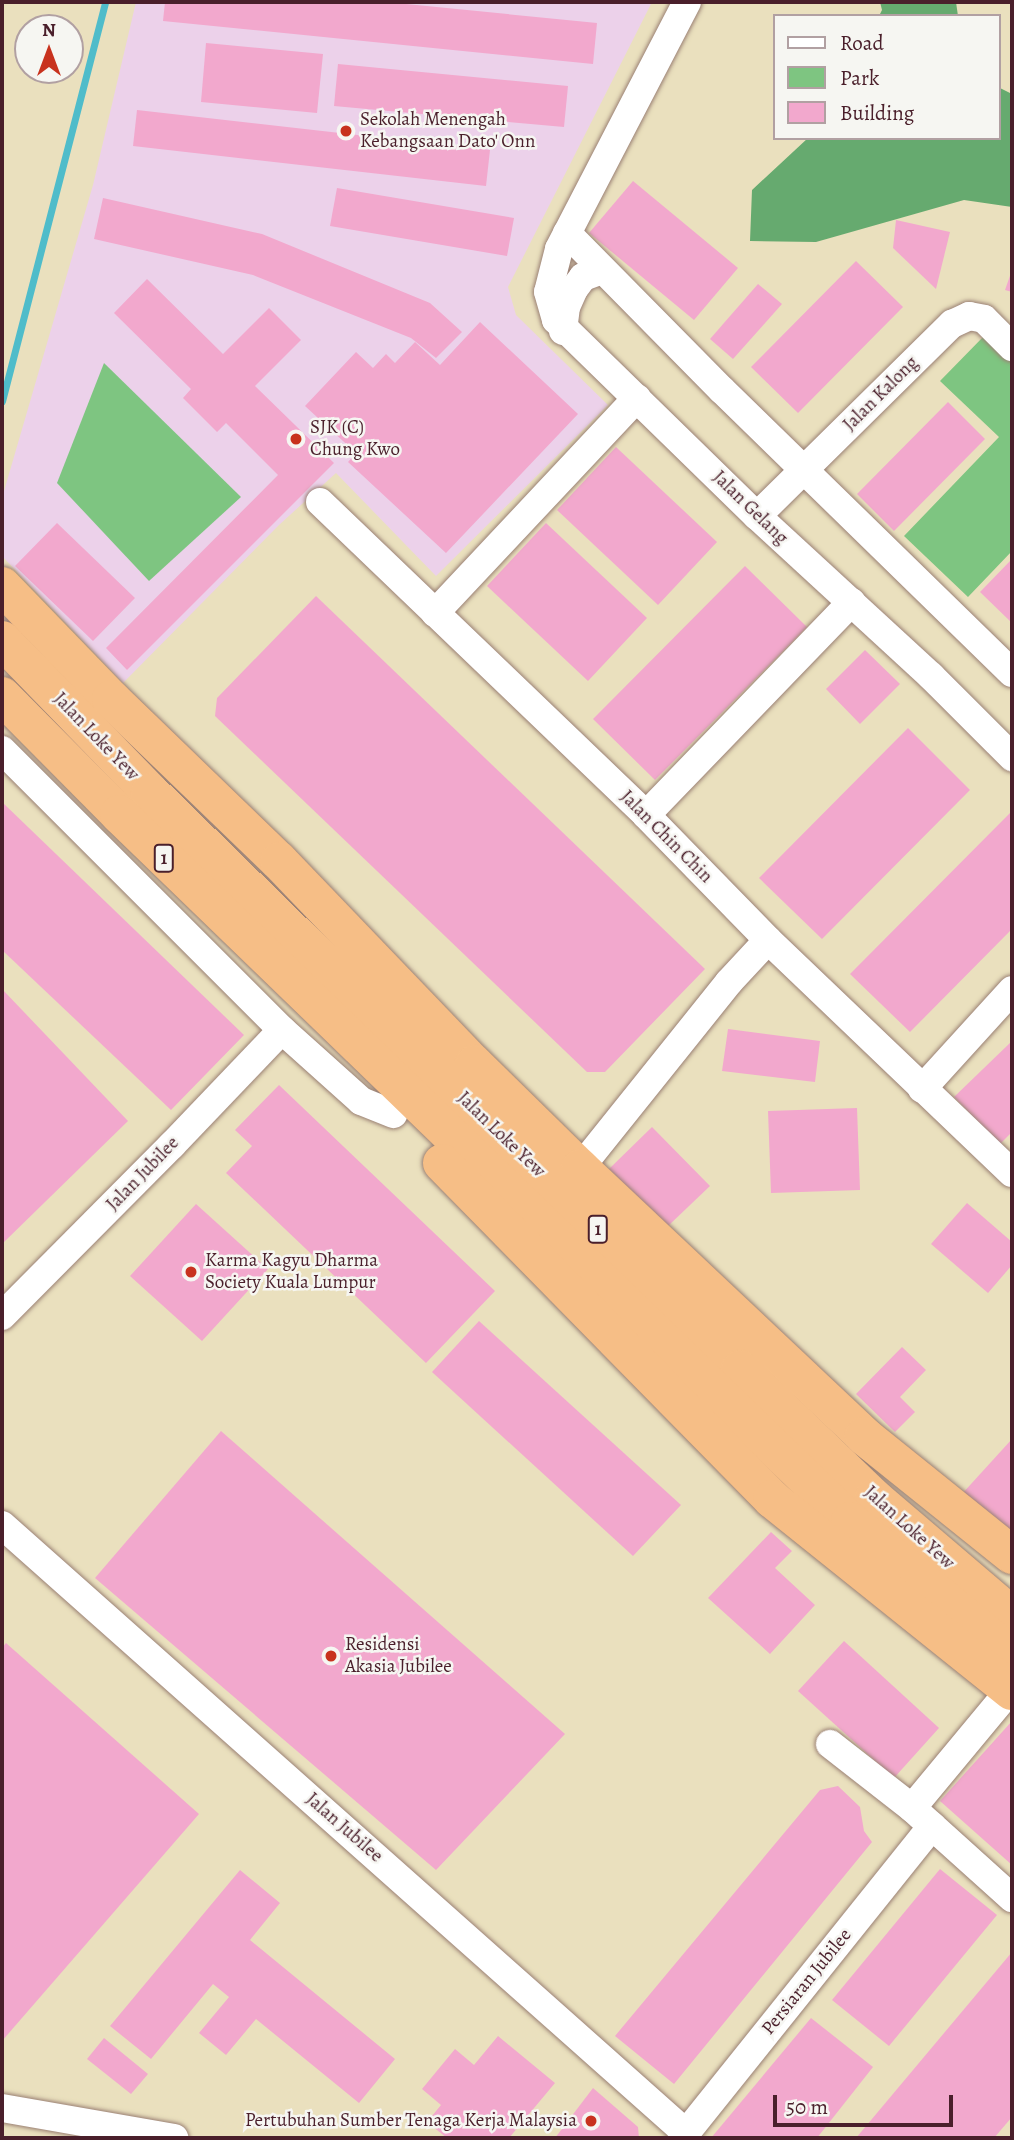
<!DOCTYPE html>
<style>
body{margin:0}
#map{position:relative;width:1014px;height:2140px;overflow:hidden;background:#eae0be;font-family:Alegreya,serif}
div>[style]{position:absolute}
.built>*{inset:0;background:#ecd1ea}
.green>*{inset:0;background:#7ec581}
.forest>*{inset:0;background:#66aa6f}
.stream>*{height:7px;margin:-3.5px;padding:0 3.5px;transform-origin:3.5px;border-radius:3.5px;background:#4fbcca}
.building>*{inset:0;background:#f2a8cd}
.roads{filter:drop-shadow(0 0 2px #9a8074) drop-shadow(0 0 2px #9a8074)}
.minor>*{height:28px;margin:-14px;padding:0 14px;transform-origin:14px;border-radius:14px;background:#fff}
.trunk>*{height:38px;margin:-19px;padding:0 19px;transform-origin:19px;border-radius:19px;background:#f6be86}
.dots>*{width:19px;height:19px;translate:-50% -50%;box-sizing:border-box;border:4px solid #f6f6f2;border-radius:50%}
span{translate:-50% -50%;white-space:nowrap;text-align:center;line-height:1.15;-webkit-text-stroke:5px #f6f6f2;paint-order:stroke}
.shield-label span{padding:2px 5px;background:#f6f6f2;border:2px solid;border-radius:5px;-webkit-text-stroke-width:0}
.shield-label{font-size:18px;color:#4a1f2b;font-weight:700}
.poi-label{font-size:19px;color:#4a1f2b}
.left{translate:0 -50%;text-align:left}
.right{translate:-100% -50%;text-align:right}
.street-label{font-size:19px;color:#4a1f2b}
.frame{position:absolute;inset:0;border:4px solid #4a1f2b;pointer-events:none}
.legend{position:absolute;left:773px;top:14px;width:228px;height:126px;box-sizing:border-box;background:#f6f6f2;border:2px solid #b1a0a2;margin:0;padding:9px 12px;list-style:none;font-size:21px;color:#4a1f2b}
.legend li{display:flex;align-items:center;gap:14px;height:35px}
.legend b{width:35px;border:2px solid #b1a0a2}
.north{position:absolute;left:14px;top:14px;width:70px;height:70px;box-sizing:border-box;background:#f6f6f2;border:2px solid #b1a0a2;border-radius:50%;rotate:0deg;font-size:19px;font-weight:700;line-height:28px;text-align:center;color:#4a1f2b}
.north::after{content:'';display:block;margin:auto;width:24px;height:32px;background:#c8321e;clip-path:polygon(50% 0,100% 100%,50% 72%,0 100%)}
.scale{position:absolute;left:773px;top:2095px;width:180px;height:32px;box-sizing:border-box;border:4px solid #4a1f2b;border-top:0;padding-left:9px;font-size:21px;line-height:24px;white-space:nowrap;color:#4a1f2b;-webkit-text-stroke:5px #f6f6f2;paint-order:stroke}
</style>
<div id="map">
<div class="built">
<div style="clip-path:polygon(136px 2px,652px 2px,508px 287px,516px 315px,608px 405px,436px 576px,336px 473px,279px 525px,123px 683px,2px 556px,2px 498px,93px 185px)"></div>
</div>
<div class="green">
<div style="clip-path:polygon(984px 336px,1012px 362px,1012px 551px,968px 597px,904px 536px,999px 437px,940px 381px)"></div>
<div style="clip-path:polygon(104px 363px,241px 497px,149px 581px,57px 483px)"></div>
</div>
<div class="forest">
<div style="clip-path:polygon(880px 2px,956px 2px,958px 16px,879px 16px,882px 10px)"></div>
<div style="clip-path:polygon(998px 87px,1012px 94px,1012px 207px,964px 200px,816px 242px,750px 241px,752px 190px,808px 138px,998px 138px)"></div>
</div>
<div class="stream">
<div style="left:2px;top:401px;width:412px;rotate:-75.5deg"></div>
</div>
<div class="building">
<div style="clip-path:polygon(165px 2px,386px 2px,597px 23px,593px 64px,163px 21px)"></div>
<div style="clip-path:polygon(206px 43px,323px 54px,317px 113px,201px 102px)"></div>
<div style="clip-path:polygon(338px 64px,568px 86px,564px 127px,334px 106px)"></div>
<div style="clip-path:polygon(137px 110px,490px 150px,486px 186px,133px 146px)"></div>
<div style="clip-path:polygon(633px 181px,738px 268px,694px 320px,589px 233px)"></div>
<div style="clip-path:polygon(337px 188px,514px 218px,507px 256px,330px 226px)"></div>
<div style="clip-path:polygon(103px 198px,262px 234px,430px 303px,462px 332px,436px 358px,411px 338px,253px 275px,94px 239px)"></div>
<div style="clip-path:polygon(896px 220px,950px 232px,936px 289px,893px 248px)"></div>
<div style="clip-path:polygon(856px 261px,903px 307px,798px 413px,751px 367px)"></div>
<div style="clip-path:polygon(1012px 270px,1012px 292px,1005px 290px)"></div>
<div style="clip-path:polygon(147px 279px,223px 354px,269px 308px,301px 340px,255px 386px,334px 463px,127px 670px,106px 648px,278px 475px,226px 423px,217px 432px,183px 398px,191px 389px,114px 313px)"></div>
<div style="clip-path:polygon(758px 284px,782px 304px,733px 359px,710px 339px)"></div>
<div style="clip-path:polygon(480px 322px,578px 414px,446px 553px,348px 462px,356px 453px,305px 406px,356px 352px,373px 368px,386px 354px,395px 363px,415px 342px,440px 365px)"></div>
<div style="clip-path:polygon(948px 402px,985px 439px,894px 531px,857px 494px)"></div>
<div style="clip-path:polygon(616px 447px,717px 542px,658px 605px,557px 510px)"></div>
<div style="clip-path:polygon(57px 523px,135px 598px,93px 641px,15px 566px)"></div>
<div style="clip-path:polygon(546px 523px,647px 618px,588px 681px,487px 586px)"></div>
<div style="clip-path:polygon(1012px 559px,1012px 623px,980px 592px)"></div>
<div style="clip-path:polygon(745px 566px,807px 627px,655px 780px,593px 719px)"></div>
<div style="clip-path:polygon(316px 596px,705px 969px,605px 1072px,587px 1072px,215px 716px,217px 698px)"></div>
<div style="clip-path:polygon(865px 650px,900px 684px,860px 724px,826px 689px)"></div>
<div style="clip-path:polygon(908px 728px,970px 790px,822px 939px,759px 878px)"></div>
<div style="clip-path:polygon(2px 802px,244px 1035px,171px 1110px,2px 950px)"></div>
<div style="clip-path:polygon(1012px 811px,1012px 929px,910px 1032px,850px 974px)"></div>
<div style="clip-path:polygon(2px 989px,128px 1121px,2px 1244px)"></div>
<div style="clip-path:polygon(728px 1029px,820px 1041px,815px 1082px,722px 1071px)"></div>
<div style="clip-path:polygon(1012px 1041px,1012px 1132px,1000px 1144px,954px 1097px)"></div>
<div style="clip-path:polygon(279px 1085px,495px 1291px,426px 1363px,226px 1173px,252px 1146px,235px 1130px)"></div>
<div style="clip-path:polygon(857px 1108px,860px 1190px,771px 1193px,768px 1111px)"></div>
<div style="clip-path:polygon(652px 1127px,710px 1186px,667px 1227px,609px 1169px)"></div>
<div style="clip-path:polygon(967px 1203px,1012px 1242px,1012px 1265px,988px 1293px,931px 1244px)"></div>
<div style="clip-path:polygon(196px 1204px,268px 1269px,202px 1341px,130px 1276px)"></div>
<div style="clip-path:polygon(479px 1321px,681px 1505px,633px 1556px,432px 1372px)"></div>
<div style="clip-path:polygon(902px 1347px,926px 1370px,900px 1397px,915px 1412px,895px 1432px,856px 1394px)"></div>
<div style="clip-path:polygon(221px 1431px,565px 1734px,436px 1870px,95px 1578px)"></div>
<div style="clip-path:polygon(1012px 1439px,1012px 1541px,961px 1495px)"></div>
<div style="clip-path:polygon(771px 1532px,792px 1551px,775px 1568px,815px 1605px,770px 1654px,708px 1598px)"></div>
<div style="clip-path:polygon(844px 1641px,939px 1728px,894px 1778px,798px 1691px)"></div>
<div style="clip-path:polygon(6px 1643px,199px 1814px,2px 2041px,2px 1648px)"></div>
<div style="clip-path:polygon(1012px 1721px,1012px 1865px,940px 1801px)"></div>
<div style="clip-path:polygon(838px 1786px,860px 1807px,864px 1831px,872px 1842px,674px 2084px,615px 2036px,820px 1790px)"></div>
<div style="clip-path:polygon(940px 1869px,997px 1915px,889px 2046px,832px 2000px)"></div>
<div style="clip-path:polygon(240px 1870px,280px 1903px,250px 1940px,395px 2059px,359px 2103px,256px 2019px,226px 2055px,199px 2033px,229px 1997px,213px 1984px,151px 2059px,110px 2026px)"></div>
<div style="clip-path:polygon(1012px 1952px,1012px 2117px,994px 2138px,856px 2138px)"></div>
<div style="clip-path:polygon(811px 2018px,873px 2067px,817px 2138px,711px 2138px)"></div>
<div style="clip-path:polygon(498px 2036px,555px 2083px,509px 2138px,447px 2138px,427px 2122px,441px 2105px,422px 2089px,455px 2049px,474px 2065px)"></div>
<div style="clip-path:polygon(104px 2038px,148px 2074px,131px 2094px,87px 2059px)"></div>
<div style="clip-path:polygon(593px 2088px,638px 2127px,639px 2138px,555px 2138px)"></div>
</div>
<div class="roads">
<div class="minor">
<div style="left:687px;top:2px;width:278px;rotate:117.4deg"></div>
<div style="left:559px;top:249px;width:44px;rotate:104.3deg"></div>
<div style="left:548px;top:292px;width:29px;rotate:74deg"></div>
<div style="left:556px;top:320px;width:281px;rotate:44.3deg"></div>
<div style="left:757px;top:516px;width:236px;rotate:42.6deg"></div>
<div style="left:931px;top:676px;width:115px;rotate:45deg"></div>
<div style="left:567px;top:233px;width:221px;rotate:45.4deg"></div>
<div style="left:722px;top:390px;width:405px;rotate:44.3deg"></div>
<div style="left:563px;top:331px;width:24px;rotate:-83deg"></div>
<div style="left:566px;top:307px;width:20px;rotate:-66deg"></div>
<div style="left:574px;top:289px;width:15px;rotate:-53deg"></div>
<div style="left:583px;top:277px;width:20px;rotate:-20deg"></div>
<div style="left:320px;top:502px;width:452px;rotate:43.8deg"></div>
<div style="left:646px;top:815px;width:175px;rotate:45.7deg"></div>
<div style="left:768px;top:940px;width:337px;rotate:43.7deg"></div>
<div style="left:757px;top:516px;width:274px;rotate:-44.6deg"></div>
<div style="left:952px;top:324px;width:19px;rotate:-25deg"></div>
<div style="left:969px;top:316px;width:15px;rotate:11deg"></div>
<div style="left:984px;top:319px;width:40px;rotate:45deg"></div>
<div style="left:435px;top:613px;width:295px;rotate:-46.8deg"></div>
<div style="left:2px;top:750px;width:396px;rotate:45deg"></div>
<div style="left:282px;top:1030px;width:106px;rotate:41.9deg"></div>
<div style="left:361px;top:1101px;width:35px;rotate:22deg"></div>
<div style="left:646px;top:815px;width:296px;rotate:-46deg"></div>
<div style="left:922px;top:1089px;width:134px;rotate:-47.7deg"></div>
<div style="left:580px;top:1168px;width:238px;rotate:-51.3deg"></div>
<div style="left:729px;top:982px;width:57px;rotate:-47.1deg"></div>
<div style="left:2px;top:1316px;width:241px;rotate:-45.2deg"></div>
<div style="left:172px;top:1145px;width:159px;rotate:-46.3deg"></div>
<div style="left:2px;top:1525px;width:915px;rotate:41.63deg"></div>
<div style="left:830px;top:1744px;width:104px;rotate:38deg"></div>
<div style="left:912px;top:1808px;width:135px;rotate:42deg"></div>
<div style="left:912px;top:1808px;width:153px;rotate:-50.3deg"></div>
<div style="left:2px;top:2108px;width:175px;rotate:9.9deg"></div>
<div style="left:682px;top:2138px;width:400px;rotate:-51.3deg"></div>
</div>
<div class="trunk">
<div style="left:2px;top:586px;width:157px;rotate:46deg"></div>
<div style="left:111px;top:699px;width:233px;rotate:44deg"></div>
<div style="left:279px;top:861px;width:281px;rotate:46.2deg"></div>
<div style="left:474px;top:1064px;width:148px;rotate:44.5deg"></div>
<div style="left:580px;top:1168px;width:390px;rotate:43.3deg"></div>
<div style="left:864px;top:1436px;width:190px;rotate:38.8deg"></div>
<div style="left:2px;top:640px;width:212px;rotate:45.8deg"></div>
<div style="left:150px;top:792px;width:825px;rotate:44.36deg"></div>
<div style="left:740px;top:1369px;width:186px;rotate:43.9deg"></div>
<div style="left:874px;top:1498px;width:182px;rotate:40.5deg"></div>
<div style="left:2px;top:696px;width:166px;rotate:45.2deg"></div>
<div style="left:119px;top:814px;width:1017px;rotate:44.04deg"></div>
<div style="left:850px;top:1521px;width:210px;rotate:39.6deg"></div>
<div style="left:442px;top:1163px;width:471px;rotate:45.5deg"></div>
<div style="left:772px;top:1499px;width:307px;rotate:38.7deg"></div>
</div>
</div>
<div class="dots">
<div style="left:346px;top:131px;background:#c8321e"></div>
<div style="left:296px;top:439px;background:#c8321e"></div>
<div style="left:191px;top:1272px;background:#c8321e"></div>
<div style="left:331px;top:1656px;background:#c8321e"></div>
<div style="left:591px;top:2121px;background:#c8321e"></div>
</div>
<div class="shield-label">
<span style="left:164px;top:858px">1</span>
<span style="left:598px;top:1229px">1</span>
</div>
<div class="poi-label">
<span class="left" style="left:360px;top:131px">Sekolah Menengah<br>Kebangsaan Dato' Onn</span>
<span class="left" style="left:310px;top:439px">SJK (C)<br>Chung Kwo</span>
<span class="left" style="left:205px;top:1272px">Karma Kagyu Dharma<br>Society Kuala Lumpur</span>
<span class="left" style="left:345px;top:1656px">Residensi<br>Akasia Jubilee</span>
<span class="right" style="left:577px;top:2121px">Pertubuhan Sumber Tenaga Kerja Malaysia</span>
</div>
<div class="street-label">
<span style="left:881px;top:394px;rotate:-45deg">Jalan Kalong</span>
<span style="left:750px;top:508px;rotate:44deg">Jalan Gelang</span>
<span style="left:96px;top:737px;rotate:46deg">Jalan Loke Yew</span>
<span style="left:666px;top:837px;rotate:45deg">Jalan Chin Chin</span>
<span style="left:501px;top:1135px;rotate:44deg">Jalan Loke Yew</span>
<span style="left:143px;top:1174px;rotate:-46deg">Jalan Jubilee</span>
<span style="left:909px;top:1528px;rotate:42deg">Jalan Loke Yew</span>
<span style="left:344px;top:1828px;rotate:41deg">Jalan Jubilee</span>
<span style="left:807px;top:1982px;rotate:-51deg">Persiaran Jubilee</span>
</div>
<div class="frame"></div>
<ul class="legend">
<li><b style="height:9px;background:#fff"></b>Road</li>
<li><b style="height:19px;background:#7ec581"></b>Park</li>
<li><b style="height:19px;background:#f2a8cd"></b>Building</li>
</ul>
<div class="north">N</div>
<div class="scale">50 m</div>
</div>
